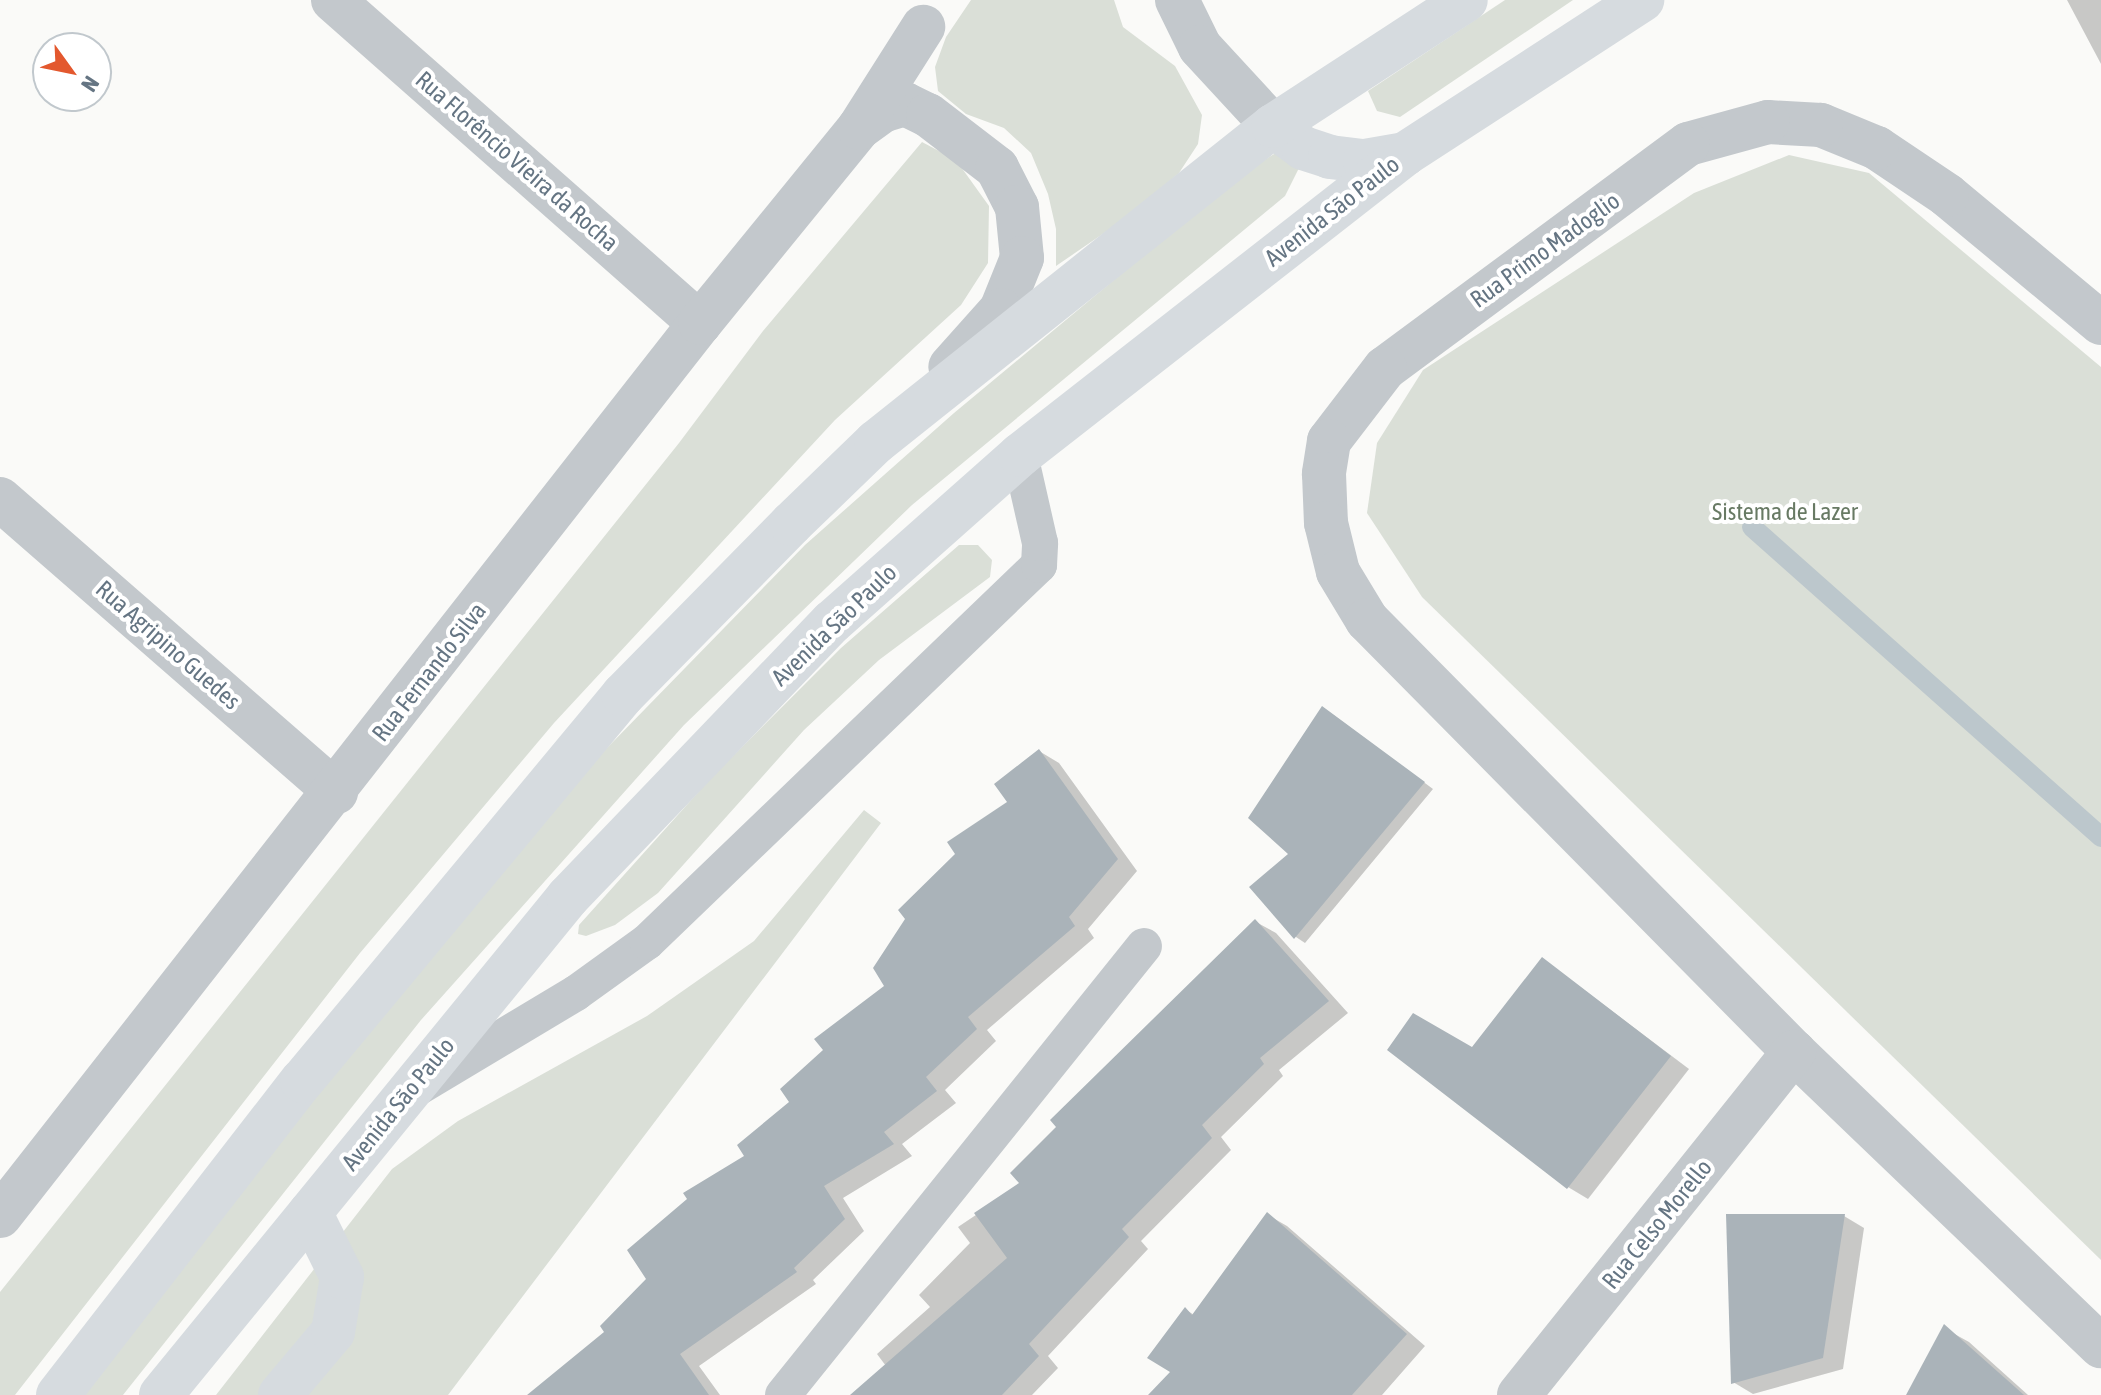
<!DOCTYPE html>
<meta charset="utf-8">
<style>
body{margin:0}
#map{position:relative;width:2101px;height:1395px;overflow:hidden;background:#fafaf8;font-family:"Asap Condensed",sans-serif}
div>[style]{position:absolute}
.green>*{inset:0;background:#dadfd7}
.shadow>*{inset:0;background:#0003}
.stream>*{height:20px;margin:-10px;padding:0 10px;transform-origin:10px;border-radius:10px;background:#bcc7cc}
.building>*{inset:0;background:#aab3b9}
.service>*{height:36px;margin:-18px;padding:0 18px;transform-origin:18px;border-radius:18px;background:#c3c8cc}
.minor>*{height:44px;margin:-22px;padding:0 22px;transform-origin:22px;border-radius:22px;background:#c3c8cc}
.primary>*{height:44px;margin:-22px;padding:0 22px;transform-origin:22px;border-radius:22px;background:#d6dbdf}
span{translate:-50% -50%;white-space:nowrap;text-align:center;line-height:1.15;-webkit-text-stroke:8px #fff;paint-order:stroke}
.street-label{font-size:24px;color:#657583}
.park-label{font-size:24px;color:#687a64}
.north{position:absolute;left:32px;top:32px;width:80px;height:80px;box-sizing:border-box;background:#fff;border:2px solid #c1c8cd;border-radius:50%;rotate:123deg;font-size:22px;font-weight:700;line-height:32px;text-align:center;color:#657583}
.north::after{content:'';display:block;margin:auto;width:28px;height:36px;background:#e3582e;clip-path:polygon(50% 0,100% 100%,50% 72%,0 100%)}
</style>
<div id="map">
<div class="green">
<div style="clip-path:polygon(971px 0,1114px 0,1123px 27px,1175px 66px,1202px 115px,1198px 144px,1179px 173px,1126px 218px,1056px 266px,1056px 229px,1048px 194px,1031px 153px,1004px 128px,966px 114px,938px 91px,935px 67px,946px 37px)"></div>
<div style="clip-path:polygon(1505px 0,1573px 0,1400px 117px,1377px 111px,1368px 91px)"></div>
<div style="clip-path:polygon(922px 142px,956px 160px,989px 206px,988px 263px,961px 305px,835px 420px,554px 723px,360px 953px,15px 1395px,0 1395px,0 1292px,679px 443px,763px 331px)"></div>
<div style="clip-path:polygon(1282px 149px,1299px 168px,1285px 196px,912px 505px,684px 725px,421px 1020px,123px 1395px,78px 1395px,418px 967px,606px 749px,805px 545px,954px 413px,1239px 176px)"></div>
<div style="clip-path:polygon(1789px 155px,1869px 173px,2101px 367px,2101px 1260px,1422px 597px,1367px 513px,1377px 443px,1423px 370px,1694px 193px)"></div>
<div style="clip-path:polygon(959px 545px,978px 545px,992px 560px,990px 577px,879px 660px,804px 730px,658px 893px,615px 925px,586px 936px,578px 934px,579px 925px,711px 778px,841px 648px)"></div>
<div style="clip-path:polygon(864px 810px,881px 823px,448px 1395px,216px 1395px,392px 1169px,458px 1121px,647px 1016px,754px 941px)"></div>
</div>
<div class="shadow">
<div style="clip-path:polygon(2067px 0,2101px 0,2101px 64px)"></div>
<div style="clip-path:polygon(1332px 714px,1433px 789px,1305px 943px,1296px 937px,1252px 887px,1291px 854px)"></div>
<div style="clip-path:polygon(1039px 751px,1059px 763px,1137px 871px,1088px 929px,1094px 938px,987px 1030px,996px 1041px,945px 1090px,956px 1103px,902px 1144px,912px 1156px,843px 1198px,864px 1231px,813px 1280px,816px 1284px,699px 1366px,720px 1395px,543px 1395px,606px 1333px,792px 1103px,826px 1050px,887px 987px,1010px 802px)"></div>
<div style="clip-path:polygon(1256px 922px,1276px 933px,1348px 1013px,1279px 1070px,1283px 1076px,1221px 1137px,1231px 1150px,1141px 1241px,1148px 1249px,1048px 1356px,1058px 1368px,1032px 1395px,853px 1395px,886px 1366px,877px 1354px,930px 1307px,919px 1295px,970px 1243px,958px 1227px,1022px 1184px)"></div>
<div style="clip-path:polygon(1543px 959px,1689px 1069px,1588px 1199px,1568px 1187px,1473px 1050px)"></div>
<div style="clip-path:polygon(1268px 1215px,1287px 1226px,1425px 1346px,1382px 1395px,1151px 1395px,1173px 1372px,1185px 1309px,1194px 1315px)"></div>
<div style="clip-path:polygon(1844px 1216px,1864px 1228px,1843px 1369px,1753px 1394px,1733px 1382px)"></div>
<div style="clip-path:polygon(1949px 1331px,1969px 1342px,2028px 1395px,1908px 1395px)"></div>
</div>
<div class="stream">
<div style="left:1752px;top:527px;width:467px;rotate:41.6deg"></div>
</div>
<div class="building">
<div style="clip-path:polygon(1322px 706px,1425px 782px,1294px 939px,1249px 887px,1288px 854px,1248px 818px)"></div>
<div style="clip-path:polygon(1039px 749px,1118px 859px,1069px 917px,1075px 926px,968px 1017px,977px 1029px,926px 1077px,937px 1091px,884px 1132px,894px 1144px,824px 1186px,845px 1219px,794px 1268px,797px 1272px,680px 1354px,709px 1395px,527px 1395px,604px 1332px,600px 1326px,646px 1279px,627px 1250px,687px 1199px,683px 1193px,744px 1156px,737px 1145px,789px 1102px,780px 1089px,823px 1050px,814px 1039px,884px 986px,873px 968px,905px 919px,898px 910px,955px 854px,947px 842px,1007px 802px,994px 784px)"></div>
<div style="clip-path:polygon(1255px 919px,1329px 1001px,1260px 1058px,1264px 1064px,1202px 1125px,1212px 1138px,1122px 1229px,1129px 1237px,1029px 1344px,1039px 1356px,1002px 1395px,850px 1395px,1007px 1258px,974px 1213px,1019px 1183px,1010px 1173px,1056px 1127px,1050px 1120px)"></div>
<div style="clip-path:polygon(1542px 957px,1671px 1056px,1567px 1189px,1387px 1050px,1413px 1013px,1472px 1047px)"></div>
<div style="clip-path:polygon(1267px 1212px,1407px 1334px,1352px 1395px,1148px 1395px,1170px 1372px,1147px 1358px,1185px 1307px,1192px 1315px)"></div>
<div style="clip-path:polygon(1726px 1214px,1845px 1214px,1823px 1358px,1731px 1384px)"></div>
<div style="clip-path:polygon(1944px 1324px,2024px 1395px,1906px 1395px)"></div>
</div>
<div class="service">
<div style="left:419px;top:1087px;width:183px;rotate:-30.9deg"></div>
<div style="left:576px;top:993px;width:87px;rotate:-35.7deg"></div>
<div style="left:647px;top:942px;width:544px;rotate:-43.88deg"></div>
<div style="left:1039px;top:565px;width:22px;rotate:-87deg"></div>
<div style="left:1040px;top:543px;width:90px;rotate:-102.8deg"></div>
<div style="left:783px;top:1395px;width:576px;rotate:-51.2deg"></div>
</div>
<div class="minor">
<div style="left:333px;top:0;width:489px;rotate:41.4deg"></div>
<div style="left:1177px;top:0;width:52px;rotate:63.9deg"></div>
<div style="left:1200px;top:47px;width:108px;rotate:47.3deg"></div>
<div style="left:859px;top:128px;width:29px;rotate:-36deg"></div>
<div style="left:882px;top:111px;width:24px;rotate:-17deg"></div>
<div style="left:905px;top:104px;width:25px;rotate:26deg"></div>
<div style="left:928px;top:115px;width:87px;rotate:37.5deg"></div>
<div style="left:997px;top:168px;width:44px;rotate:62.9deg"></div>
<div style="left:1017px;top:207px;width:51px;rotate:84.4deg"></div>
<div style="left:1022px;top:258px;width:56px;rotate:112deg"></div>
<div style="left:1001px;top:310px;width:76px;rotate:131.8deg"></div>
<div style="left:2101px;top:323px;width:200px;rotate:-140.3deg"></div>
<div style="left:1947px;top:195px;width:84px;rotate:-146.1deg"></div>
<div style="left:1877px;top:148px;width:61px;rotate:-157.7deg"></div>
<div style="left:1821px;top:125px;width:53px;rotate:-176.8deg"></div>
<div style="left:1768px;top:122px;width:83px;rotate:164.6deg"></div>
<div style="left:1688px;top:144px;width:377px;rotate:143.5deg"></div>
<div style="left:1385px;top:368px;width:92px;rotate:127.5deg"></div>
<div style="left:1329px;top:441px;width:33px;rotate:99deg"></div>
<div style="left:1324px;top:474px;width:49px;rotate:87.7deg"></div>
<div style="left:1326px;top:523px;width:50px;rotate:76.2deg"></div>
<div style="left:1338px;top:572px;width:56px;rotate:58.9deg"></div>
<div style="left:1367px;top:620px;width:607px;rotate:45.33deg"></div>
<div style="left:1794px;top:1052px;width:425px;rotate:43.8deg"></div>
<div style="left:0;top:499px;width:446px;rotate:41.1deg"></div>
<div style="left:0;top:1216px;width:1135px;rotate:-51.91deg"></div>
<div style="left:700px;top:323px;width:252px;rotate:-50.8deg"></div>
<div style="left:859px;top:128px;width:120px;rotate:-57.6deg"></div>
<div style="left:1519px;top:1395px;width:440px;rotate:-51.3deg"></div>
</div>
<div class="primary">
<div style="left:1273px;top:126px;width:37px;rotate:36deg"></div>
<div style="left:1303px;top:148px;width:28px;rotate:18deg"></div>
<div style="left:1330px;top:157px;width:35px;rotate:7deg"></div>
<div style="left:1365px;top:161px;width:41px;rotate:-9.9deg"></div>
<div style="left:58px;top:1395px;width:398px;rotate:-52.2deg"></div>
<div style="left:302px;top:1081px;width:502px;rotate:-50.25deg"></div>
<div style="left:623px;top:695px;width:240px;rotate:-45.5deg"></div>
<div style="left:791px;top:524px;width:118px;rotate:-44deg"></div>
<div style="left:876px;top:442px;width:507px;rotate:-38.52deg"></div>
<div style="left:1273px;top:126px;width:230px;rotate:-33.1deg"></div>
<div style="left:161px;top:1395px;width:643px;rotate:-50.74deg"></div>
<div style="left:568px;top:897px;width:381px;rotate:-46.2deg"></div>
<div style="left:832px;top:622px;width:251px;rotate:-41.6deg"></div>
<div style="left:1020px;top:455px;width:489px;rotate:-38deg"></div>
<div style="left:1405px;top:154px;width:283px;rotate:-33deg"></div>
<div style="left:280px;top:1395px;width:82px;rotate:-49.9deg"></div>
<div style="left:333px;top:1332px;width:56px;rotate:-80.7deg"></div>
<div style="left:342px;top:1277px;width:72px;rotate:-116.2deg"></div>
</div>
<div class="street-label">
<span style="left:517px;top:161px;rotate:41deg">Rua Florêncio Vieira da Rocha</span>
<span style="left:1332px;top:211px;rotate:-38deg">Avenida São Paulo</span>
<span style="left:1545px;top:250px;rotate:-36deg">Rua Primo Madoglio</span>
<span style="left:834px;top:625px;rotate:-44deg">Avenida São Paulo</span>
<span style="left:168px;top:645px;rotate:41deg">Rua Agripino Guedes</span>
<span style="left:429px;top:672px;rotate:-52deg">Rua Fernando Silva</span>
<span style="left:398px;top:1104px;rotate:-51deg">Avenida São Paulo</span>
<span style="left:1657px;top:1224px;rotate:-51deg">Rua Celso Morello</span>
</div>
<div class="park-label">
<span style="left:1785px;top:512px">Sistema de Lazer</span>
</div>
<div class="north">N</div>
</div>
